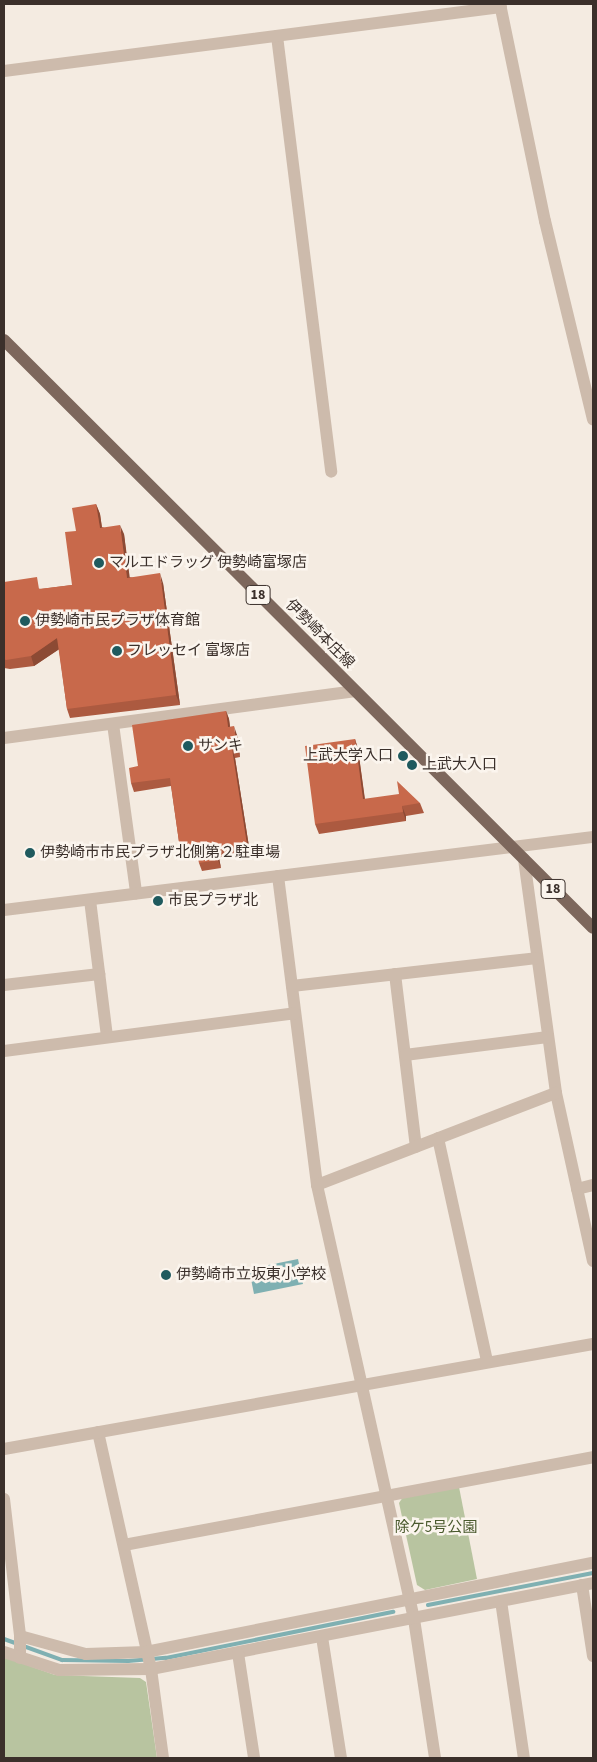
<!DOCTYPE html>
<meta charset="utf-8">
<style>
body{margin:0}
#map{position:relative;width:597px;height:1762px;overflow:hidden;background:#f4ebe1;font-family:"Source Sans 3","Noto Sans JP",sans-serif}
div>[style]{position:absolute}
.green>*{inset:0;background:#b8c4a0}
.water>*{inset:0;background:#7fb0b2}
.stream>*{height:4px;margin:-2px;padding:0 2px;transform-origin:2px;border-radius:2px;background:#7fb0b2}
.minor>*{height:12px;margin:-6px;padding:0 6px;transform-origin:6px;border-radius:6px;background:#cdbbac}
.major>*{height:12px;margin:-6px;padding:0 6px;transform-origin:6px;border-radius:6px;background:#7d675c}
.wall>*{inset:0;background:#ac5a40}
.shaded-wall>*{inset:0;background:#8c4a34}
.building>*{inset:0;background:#c8694b}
.dots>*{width:14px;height:14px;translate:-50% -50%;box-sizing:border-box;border:2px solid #fbf5ee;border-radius:50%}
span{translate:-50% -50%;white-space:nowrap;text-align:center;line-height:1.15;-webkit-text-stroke:5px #fbf5ee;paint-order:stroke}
.shield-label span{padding:1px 4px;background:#fbf5ee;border:1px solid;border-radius:4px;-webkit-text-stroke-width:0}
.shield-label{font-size:14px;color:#3b302b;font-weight:700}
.poi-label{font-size:15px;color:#3b302b}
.left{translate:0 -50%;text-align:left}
.right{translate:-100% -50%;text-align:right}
.street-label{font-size:15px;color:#3b302b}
.park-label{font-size:15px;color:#4a5a2e}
.frame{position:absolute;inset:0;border:5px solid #3b302b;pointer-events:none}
</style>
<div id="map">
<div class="green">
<div style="clip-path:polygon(459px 1487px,477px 1579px,425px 1590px,417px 1585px,399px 1503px,403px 1497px)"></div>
<div style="clip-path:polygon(4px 1657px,55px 1675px,140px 1678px,146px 1682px,157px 1758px,4px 1758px)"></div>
</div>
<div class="water">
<div style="clip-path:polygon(298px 1259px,303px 1284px,254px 1294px,249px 1269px)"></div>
</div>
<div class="stream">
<div style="left:428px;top:1605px;width:168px;rotate:-11deg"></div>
<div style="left:4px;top:1639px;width:62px;rotate:19.9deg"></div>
<div style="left:62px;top:1660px;width:66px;rotate:0.9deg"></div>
<div style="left:128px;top:1661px;width:38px;rotate:-5deg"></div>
<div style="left:166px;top:1658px;width:232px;rotate:-11.5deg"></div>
</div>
<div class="minor">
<div style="left:500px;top:4px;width:222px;rotate:78.3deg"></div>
<div style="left:545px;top:221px;width:204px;rotate:76.4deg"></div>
<div style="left:277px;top:36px;width:439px;rotate:82.9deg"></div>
<div style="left:4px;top:71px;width:501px;rotate:-7.34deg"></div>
<div style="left:113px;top:724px;width:171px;rotate:82.2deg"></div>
<div style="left:4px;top:738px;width:353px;rotate:-7.6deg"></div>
<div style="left:524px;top:859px;width:236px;rotate:82.2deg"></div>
<div style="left:556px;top:1093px;width:172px;rotate:77.6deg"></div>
<div style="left:278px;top:876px;width:311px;rotate:82.8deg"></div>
<div style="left:317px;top:1185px;width:445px;rotate:77.4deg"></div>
<div style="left:414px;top:1619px;width:141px;rotate:81.4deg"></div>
<div style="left:90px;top:900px;width:138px;rotate:82.9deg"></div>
<div style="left:4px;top:910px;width:594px;rotate:-7.07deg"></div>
<div style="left:395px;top:974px;width:174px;rotate:83.1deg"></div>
<div style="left:4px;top:985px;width:96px;rotate:-6.6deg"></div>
<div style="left:292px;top:986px;width:246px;rotate:-6.5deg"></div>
<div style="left:4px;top:1051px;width:293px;rotate:-7.4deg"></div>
<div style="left:405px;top:1055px;width:144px;rotate:-7.2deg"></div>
<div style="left:438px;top:1138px;width:228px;rotate:77.6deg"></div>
<div style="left:317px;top:1185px;width:256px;rotate:-21.1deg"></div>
<div style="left:577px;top:1189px;width:16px;rotate:-14deg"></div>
<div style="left:98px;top:1432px;width:243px;rotate:77.4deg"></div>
<div style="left:151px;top:1669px;width:90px;rotate:82.3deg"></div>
<div style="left:4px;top:1449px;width:598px;rotate:-10.11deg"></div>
<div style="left:4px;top:1499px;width:138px;rotate:83.3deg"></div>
<div style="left:20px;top:1636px;width:22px;rotate:90deg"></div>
<div style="left:124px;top:1545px;width:477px;rotate:-10.6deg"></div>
<div style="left:582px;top:1585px;width:72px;rotate:81.2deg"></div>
<div style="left:501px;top:1601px;width:159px;rotate:81.7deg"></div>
<div style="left:20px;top:1636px;width:68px;rotate:15.3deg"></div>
<div style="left:86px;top:1654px;width:60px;rotate:-1.9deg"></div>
<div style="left:146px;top:1652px;width:456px;rotate:-11.3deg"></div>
<div style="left:322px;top:1637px;width:122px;rotate:81.1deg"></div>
<div style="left:4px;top:1652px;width:58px;rotate:18.1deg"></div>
<div style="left:59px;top:1670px;width:92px;rotate:-0.6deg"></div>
<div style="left:151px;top:1669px;width:450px;rotate:-11deg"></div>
<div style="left:238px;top:1653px;width:106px;rotate:81.3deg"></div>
</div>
<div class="major">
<div style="left:4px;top:340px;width:832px;rotate:44.95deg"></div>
</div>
<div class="wall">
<div style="clip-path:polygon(96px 504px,100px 514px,102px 527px,124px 534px,129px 577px,163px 583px,180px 705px,70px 718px,67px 709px,59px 649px,34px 666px,10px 669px,4px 668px,4px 582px,41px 589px,72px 585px)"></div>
<div style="clip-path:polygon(226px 711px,229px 719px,230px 727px,237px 735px,240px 757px,235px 758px,250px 853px,219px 858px,221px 868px,202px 871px,199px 863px,198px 855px,183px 858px,180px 849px,171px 786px,134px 792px,131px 783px,138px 766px)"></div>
<div style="clip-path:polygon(355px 739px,358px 749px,365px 799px,420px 803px,424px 813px,406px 816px,406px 821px,319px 834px,315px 824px)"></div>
</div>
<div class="shaded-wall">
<div style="clip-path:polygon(96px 504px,100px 514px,103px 537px,100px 528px)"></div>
<div style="clip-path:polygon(120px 525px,124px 534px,131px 587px,127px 578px)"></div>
<div style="clip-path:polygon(160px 573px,163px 583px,180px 705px,176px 695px)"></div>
<div style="clip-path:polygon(57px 638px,61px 648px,34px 666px,31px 656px)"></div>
<div style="clip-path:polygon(226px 711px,229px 719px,231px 735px,228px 727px)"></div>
<div style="clip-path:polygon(234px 726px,237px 735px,240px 757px,237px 748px)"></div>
<div style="clip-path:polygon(355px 739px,358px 749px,366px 809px,363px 799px)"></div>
<div style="clip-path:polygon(232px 749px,235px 758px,250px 853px,247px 845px)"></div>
<div style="clip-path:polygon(402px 806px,406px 816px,406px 821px,403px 812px)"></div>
<div style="clip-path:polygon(216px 849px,219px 858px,221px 868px,218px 860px)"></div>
</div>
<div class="building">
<div style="clip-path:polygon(96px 504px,100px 528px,120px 525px,127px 578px,160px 573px,176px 695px,67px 709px,57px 638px,31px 656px,6px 660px,4px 659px,4px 582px,37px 577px,39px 589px,72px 585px,65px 532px,76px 531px,72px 508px)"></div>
<div style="clip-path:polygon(226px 711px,228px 727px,234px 726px,237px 748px,232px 749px,247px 845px,216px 849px,218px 860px,199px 863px,197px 847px,180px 849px,170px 778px,131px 783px,129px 768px,138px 766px,132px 725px)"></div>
<div style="clip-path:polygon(355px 739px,363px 799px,399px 794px,397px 781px,420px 803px,402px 806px,403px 812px,315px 824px,305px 746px)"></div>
</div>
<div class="dots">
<div style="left:99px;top:563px;background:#1f5a5e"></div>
<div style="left:25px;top:621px;background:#1f5a5e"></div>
<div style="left:117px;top:651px;background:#1f5a5e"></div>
<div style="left:188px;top:746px;background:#1f5a5e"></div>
<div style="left:403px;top:756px;background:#1f5a5e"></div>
<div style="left:412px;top:765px;background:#1f5a5e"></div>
<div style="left:30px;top:853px;background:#1f5a5e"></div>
<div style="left:158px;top:901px;background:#1f5a5e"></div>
<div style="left:166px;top:1275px;background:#1f5a5e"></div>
</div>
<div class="shield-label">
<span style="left:258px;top:595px">18</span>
<span style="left:553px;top:889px">18</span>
</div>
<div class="poi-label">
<span class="left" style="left:109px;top:563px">マルエドラッグ 伊勢崎富塚店</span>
<span class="left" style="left:35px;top:621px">伊勢崎市民プラザ体育館</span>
<span class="left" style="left:127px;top:651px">フレッセイ 富塚店</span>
<span class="left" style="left:198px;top:746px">サンキ</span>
<span class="right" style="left:393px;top:756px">上武大学入口</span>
<span class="left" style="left:422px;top:765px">上武大入口</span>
<span class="left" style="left:40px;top:853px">伊勢崎市市民プラザ北側第２駐車場</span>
<span class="left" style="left:168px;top:901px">市民プラザ北</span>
<span class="left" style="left:176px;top:1275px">伊勢崎市立坂東小学校</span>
</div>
<div class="street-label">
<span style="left:320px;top:634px;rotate:45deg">伊勢崎本庄線</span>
</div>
<div class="park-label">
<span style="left:436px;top:1528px">除ケ5号公園</span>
</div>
<div class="frame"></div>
</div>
